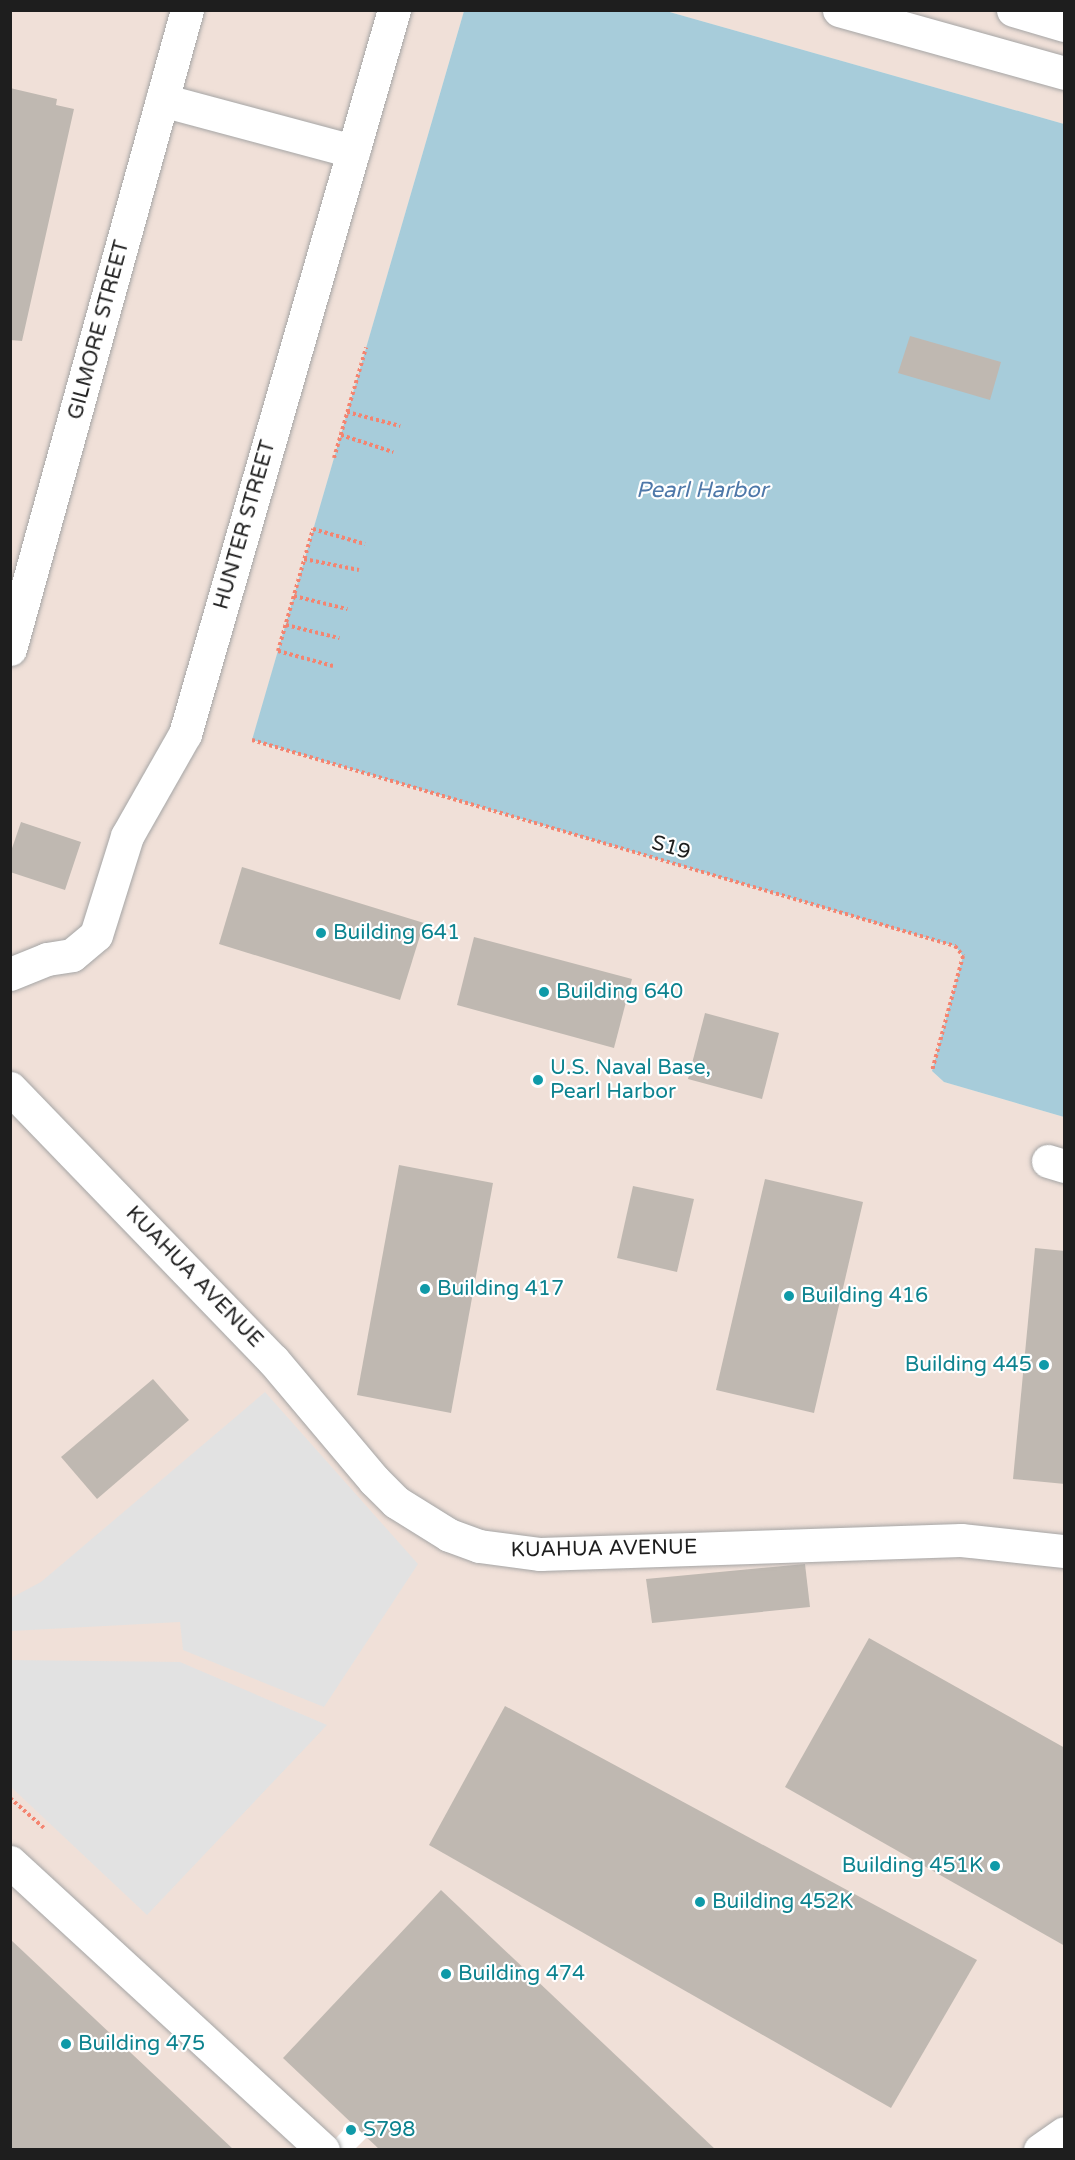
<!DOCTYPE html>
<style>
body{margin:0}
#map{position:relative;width:1075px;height:2160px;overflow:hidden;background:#efece4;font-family:"Varela Round",sans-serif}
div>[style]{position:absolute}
.military>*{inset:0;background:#f0e0d8}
.parking>*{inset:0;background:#e2e2e2}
.water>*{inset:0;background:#a7ccda}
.pier>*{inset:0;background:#fff}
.building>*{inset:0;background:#bfb8b1}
.path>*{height:4px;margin-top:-2px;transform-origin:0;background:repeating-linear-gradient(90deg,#f48470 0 3px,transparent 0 6px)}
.roads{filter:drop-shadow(0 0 2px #a5a5a5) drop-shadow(0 0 2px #a5a5a5)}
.minor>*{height:33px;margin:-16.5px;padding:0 16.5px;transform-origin:16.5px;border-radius:16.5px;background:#fff}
.dots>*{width:16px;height:16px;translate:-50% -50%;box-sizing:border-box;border:3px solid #fff;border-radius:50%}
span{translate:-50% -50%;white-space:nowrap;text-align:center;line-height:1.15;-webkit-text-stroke:4.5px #fff;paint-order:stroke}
.street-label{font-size:21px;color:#1e1e1e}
.culture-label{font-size:21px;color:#0d838f}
.left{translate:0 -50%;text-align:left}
.right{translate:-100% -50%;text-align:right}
.water-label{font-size:22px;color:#4e78a9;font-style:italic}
.frame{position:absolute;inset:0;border:12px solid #1e1e1e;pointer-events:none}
</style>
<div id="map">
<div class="military">
<div style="clip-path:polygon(11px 11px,464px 11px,252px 741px,955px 946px,963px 956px,932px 1071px,944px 1082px,1064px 1117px,1064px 2149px,11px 2150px)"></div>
<div style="clip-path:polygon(666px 11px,1064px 11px,1064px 124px)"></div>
</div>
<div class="parking">
<div style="clip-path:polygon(265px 1392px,418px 1564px,324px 1707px,183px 1650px,180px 1622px,11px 1631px,11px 1598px,41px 1582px)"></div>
<div style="clip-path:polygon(10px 1660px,180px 1662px,327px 1725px,147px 1915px,11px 1787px)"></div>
</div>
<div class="water">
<div style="clip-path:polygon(464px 11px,666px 11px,1064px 124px,1064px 1117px,944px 1082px,932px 1071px,963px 956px,955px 946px,252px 740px)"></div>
</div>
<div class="pier">
<div style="clip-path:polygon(351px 2122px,367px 2137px,355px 2149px,325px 2150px)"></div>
</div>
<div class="building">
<div style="clip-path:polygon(10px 88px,57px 99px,56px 105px,74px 109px,22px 341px,10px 340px)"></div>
<div style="clip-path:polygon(910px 336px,1001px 362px,990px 400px,898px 373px)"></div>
<div style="clip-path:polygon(21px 822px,81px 842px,65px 890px,10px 872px,10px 854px)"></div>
<div style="clip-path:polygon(242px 867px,424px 923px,400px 1000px,219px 944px)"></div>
<div style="clip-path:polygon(474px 937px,632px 979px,614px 1048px,457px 1005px)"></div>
<div style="clip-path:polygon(705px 1013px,779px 1033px,762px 1099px,688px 1079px)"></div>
<div style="clip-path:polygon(399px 1165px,493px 1183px,451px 1413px,357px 1395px)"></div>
<div style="clip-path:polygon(765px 1179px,863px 1202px,814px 1413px,716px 1390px)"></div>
<div style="clip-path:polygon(633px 1186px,694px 1199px,677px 1272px,617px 1258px)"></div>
<div style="clip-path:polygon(1035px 1248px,1065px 1251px,1065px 1484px,1013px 1479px)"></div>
<div style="clip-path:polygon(153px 1379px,189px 1420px,97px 1499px,61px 1457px)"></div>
<div style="clip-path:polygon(805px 1564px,810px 1607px,652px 1623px,646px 1579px)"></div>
<div style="clip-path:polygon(869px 1638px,1065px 1748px,1065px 1946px,785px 1787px)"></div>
<div style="clip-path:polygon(505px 1706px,977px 1960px,891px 2108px,429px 1845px)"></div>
<div style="clip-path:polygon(441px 1890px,716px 2150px,380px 2150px,283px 2058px)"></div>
<div style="clip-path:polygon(10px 1939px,234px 2150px,10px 2150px)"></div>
</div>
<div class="path">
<div style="left:347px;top:412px;width:55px;rotate:14.8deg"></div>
<div style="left:341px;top:435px;width:55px;rotate:18.1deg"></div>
<div style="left:334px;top:458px;width:115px;rotate:-73.8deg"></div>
<div style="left:304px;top:559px;width:56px;rotate:11.3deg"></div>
<div style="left:294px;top:596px;width:55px;rotate:13.8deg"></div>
<div style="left:286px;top:625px;width:55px;rotate:13.8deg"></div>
<div style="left:333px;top:666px;width:57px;rotate:-164.7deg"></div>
<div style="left:278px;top:651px;width:127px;rotate:-74deg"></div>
<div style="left:313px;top:529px;width:54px;rotate:16.1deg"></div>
<div style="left:252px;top:740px;width:733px;rotate:16.33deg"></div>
<div style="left:955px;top:946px;width:13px;rotate:51deg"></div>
<div style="left:963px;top:956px;width:119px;rotate:105.1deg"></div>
<div style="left:10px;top:1798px;width:45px;rotate:41.4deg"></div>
</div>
<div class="roads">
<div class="minor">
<div style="left:839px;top:10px;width:234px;rotate:15.6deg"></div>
<div style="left:1013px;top:10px;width:53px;rotate:16.4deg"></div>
<div style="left:162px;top:100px;width:198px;rotate:15deg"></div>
<div style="left:10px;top:649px;width:663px;rotate:-74.52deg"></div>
<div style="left:10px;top:974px;width:40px;rotate:-22deg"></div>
<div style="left:47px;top:959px;width:25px;rotate:-9deg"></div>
<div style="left:72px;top:955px;width:31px;rotate:-40deg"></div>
<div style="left:96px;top:935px;width:104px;rotate:-72.6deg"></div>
<div style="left:127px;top:836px;width:117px;rotate:-60.4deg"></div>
<div style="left:185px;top:734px;width:754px;rotate:-73.9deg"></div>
<div style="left:10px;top:1088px;width:378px;rotate:46deg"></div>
<div style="left:273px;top:1360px;width:157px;rotate:49.9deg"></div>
<div style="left:374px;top:1480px;width:31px;rotate:45deg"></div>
<div style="left:396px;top:1502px;width:62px;rotate:31.9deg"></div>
<div style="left:449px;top:1535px;width:32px;rotate:20deg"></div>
<div style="left:479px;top:1546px;width:62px;rotate:7.5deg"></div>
<div style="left:540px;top:1554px;width:421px;rotate:-1.9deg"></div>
<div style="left:961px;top:1540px;width:104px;rotate:6.1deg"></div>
<div style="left:1048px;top:1161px;width:17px;rotate:17deg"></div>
<div style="left:10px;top:1862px;width:425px;rotate:42.6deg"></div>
<div style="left:1040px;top:2150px;width:29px;rotate:-35deg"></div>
</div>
</div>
<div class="dots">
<div style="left:321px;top:933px;background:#0f9aa8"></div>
<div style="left:544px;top:992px;background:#0f9aa8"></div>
<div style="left:538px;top:1080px;background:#0f9aa8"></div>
<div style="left:425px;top:1289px;background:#0f9aa8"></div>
<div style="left:789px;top:1296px;background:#0f9aa8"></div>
<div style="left:1044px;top:1365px;background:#0f9aa8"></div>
<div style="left:995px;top:1866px;background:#0f9aa8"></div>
<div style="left:700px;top:1902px;background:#0f9aa8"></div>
<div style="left:446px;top:1974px;background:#0f9aa8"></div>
<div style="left:66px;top:2044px;background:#0f9aa8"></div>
<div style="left:351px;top:2130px;background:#0f9aa8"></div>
</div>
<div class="street-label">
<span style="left:99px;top:330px;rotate:-75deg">GILMORE STREET</span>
<span style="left:245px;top:525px;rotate:-74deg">HUNTER STREET</span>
<span style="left:671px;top:848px;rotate:16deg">S19</span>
<span style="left:194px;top:1277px;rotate:46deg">KUAHUA AVENUE</span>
<span style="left:604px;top:1549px;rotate:-1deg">KUAHUA AVENUE</span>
</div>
<div class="culture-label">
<span class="left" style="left:333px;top:933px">Building 641</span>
<span class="left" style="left:556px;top:992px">Building 640</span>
<span class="left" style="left:550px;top:1080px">U.S. Naval Base,<br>Pearl Harbor</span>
<span class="left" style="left:437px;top:1289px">Building 417</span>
<span class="left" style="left:801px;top:1296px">Building 416</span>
<span class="right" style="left:1032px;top:1365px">Building 445</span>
<span class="right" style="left:983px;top:1866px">Building 451K</span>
<span class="left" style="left:712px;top:1902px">Building 452K</span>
<span class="left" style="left:458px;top:1974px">Building 474</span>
<span class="left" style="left:78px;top:2044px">Building 475</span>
<span class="left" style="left:363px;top:2130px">S798</span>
</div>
<div class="water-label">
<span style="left:702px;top:491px">Pearl Harbor</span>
</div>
<div class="frame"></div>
</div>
